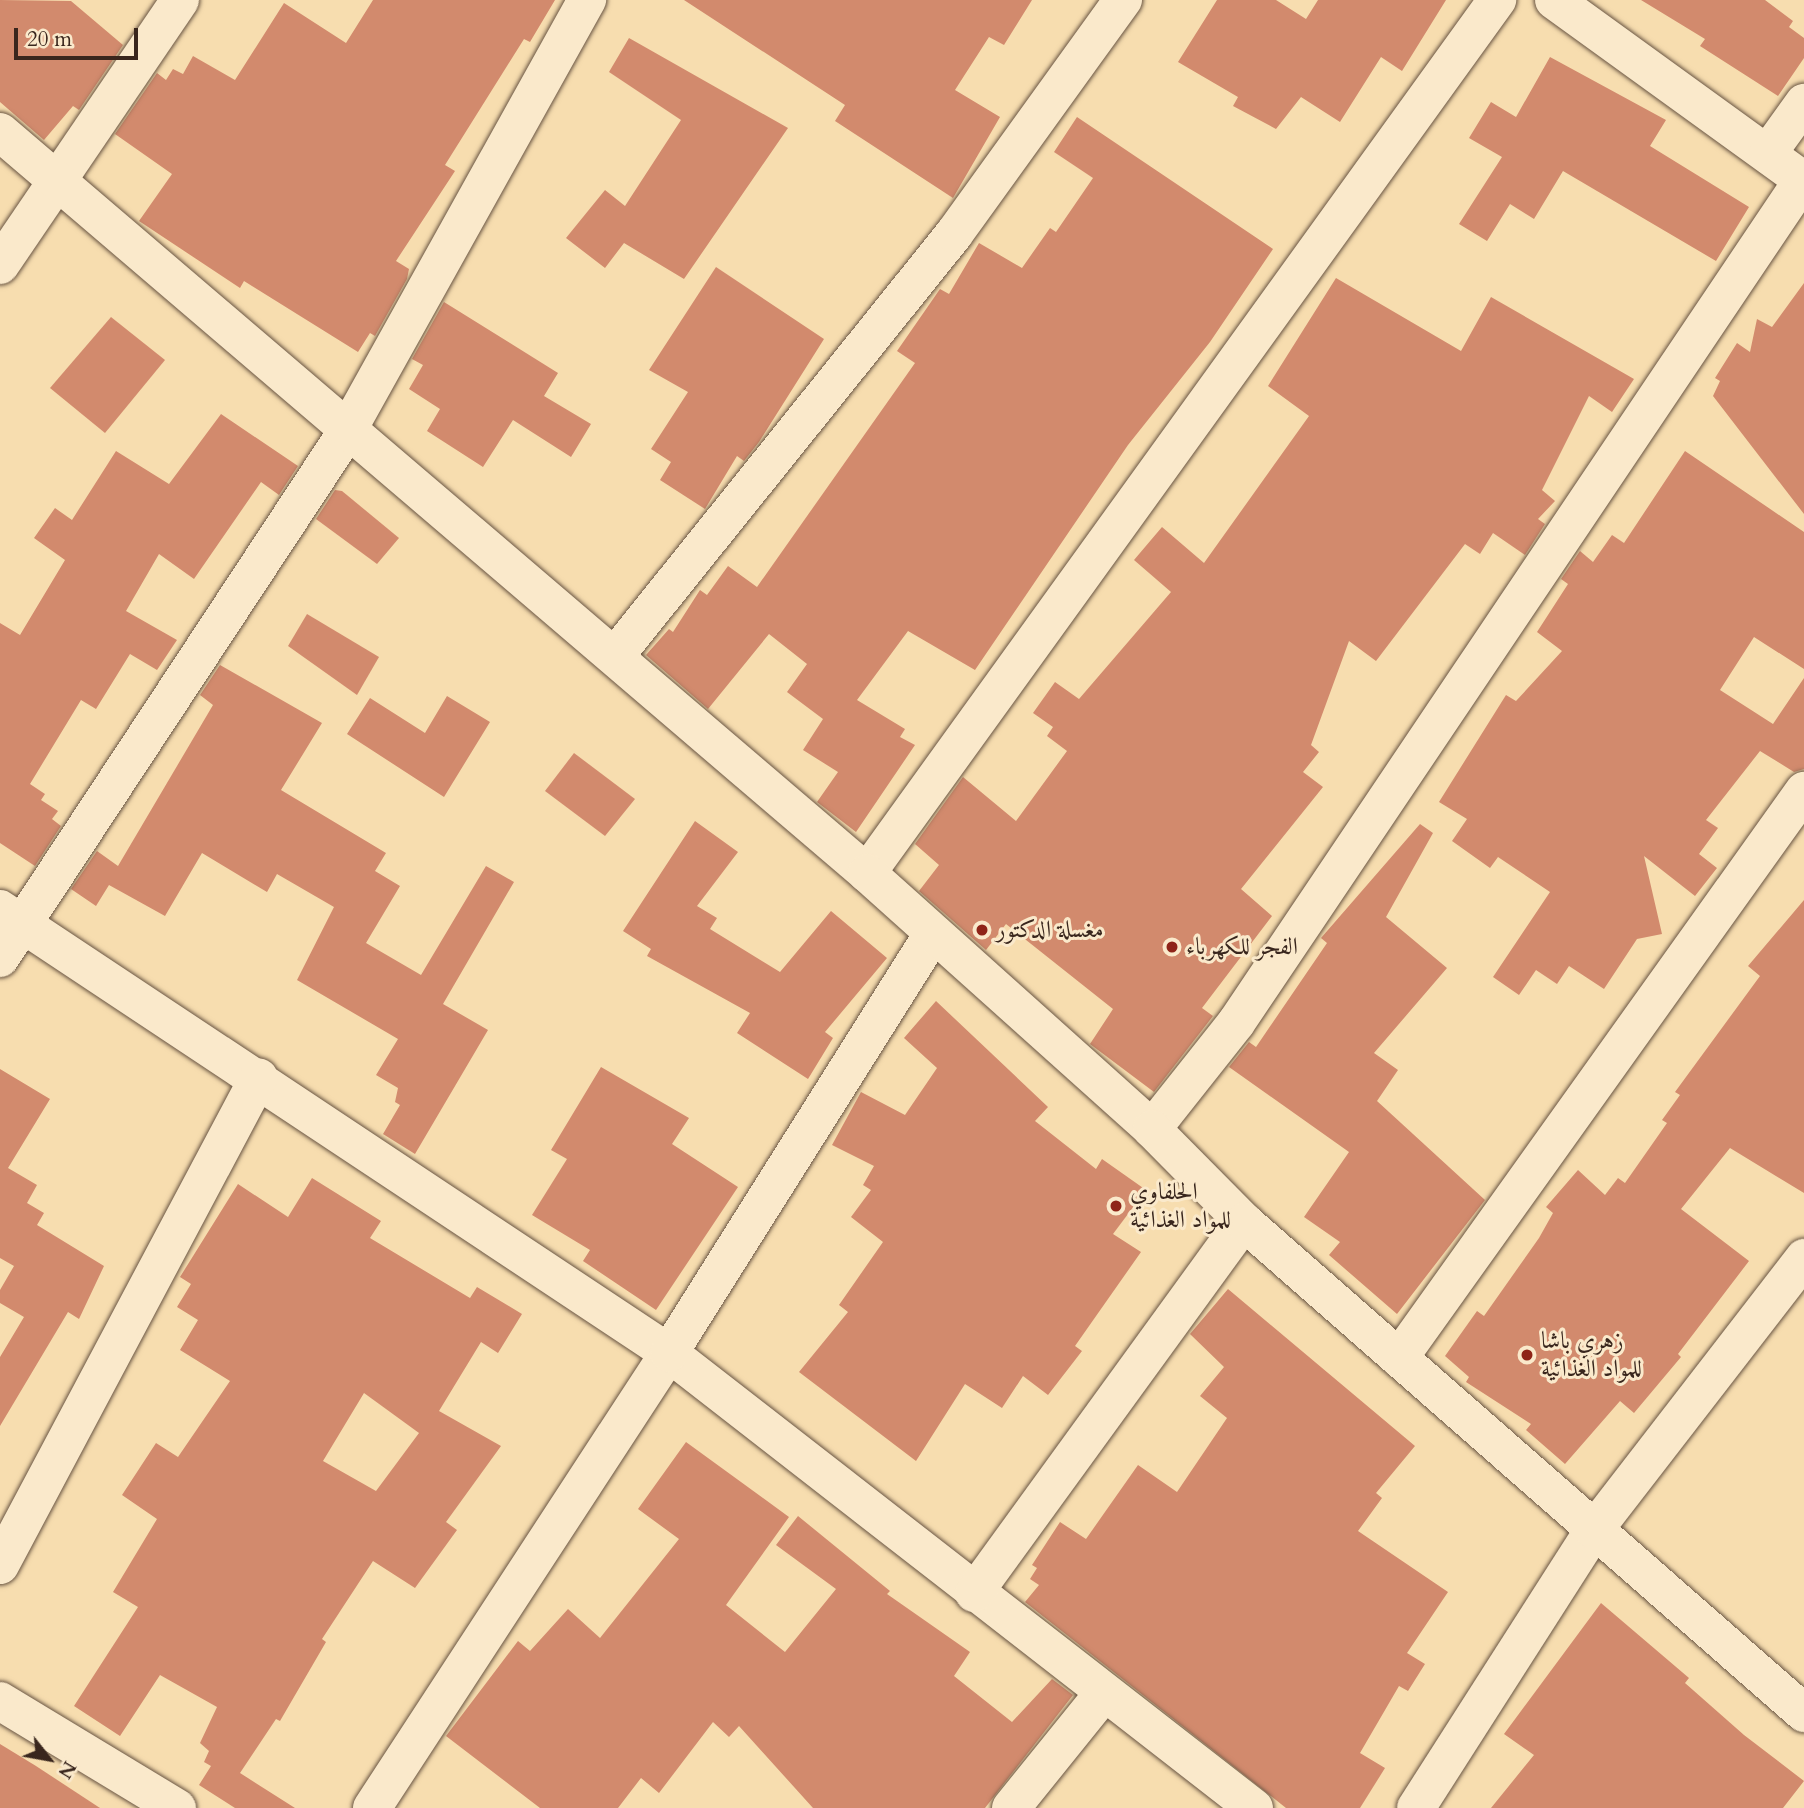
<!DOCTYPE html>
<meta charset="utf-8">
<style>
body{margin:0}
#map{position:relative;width:1804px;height:1808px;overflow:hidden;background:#f7ddaf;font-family:Cardo,Amiri,serif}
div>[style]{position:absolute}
.building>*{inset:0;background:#d28a6d}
.roads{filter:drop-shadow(0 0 2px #685442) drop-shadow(0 0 2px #685442)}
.street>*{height:38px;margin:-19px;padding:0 19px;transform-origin:19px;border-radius:19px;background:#fae9cb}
.secondary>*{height:38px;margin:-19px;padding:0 19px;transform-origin:19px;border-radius:19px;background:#fae9cb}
.dots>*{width:19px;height:19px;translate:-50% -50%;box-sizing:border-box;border:4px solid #fae9cb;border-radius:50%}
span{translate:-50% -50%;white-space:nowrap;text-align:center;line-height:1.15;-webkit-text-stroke:6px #fae9cb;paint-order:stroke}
.poi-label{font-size:24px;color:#39261d}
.left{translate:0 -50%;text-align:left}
.north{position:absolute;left:14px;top:1724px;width:70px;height:70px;-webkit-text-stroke:5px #fae9cb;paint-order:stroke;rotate:121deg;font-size:19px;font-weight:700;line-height:28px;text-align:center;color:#39261d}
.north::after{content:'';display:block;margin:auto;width:24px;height:32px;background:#39261d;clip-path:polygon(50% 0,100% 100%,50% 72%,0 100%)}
.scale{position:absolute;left:14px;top:28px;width:124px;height:32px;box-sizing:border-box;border:4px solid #39261d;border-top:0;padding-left:9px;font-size:21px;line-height:24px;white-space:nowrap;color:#39261d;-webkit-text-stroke:5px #fae9cb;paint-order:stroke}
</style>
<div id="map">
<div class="building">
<div style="clip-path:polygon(0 0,71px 1px,123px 45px,79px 110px,73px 106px,44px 140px,0 102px)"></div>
<div style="clip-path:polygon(373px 0,555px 0,530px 42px,524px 39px,445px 165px,455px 171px,396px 261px,409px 269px,407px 279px,375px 336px,370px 333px,358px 352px,244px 281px,240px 288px,139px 221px,172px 174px,115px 134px,157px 73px,166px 80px,173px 69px,183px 74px,193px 56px,235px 80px,284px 3px,346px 43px)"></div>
<div style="clip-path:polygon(684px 0,1032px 0,1004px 45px,989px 37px,955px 90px,1000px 117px,953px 198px,835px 121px,845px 105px)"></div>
<div style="clip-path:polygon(1217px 0,1276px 0,1306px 19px,1318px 0,1446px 0,1402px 71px,1381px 57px,1340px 122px,1301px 97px,1276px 129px,1233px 106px,1238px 97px,1178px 62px)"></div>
<div style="clip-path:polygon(1641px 0,1765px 0,1793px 21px,1789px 27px,1804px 38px,1804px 58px,1778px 96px,1700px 46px,1705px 39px)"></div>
<div style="clip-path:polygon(629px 38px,788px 128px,684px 279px,624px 243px,605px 268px,566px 238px,605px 190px,625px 206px,681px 120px,609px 72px)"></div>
<div style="clip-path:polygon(1550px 57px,1666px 120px,1650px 146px,1749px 207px,1716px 261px,1563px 171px,1534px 219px,1510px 204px,1487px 241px,1459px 224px,1502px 157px,1469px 138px,1491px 102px,1516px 117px)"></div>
<div style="clip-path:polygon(1077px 117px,1273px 249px,1210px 342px,1128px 445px,975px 670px,908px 631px,857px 700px,905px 729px,900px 737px,915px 745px,856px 832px,817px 802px,838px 772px,803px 750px,823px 719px,787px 692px,807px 664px,769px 634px,708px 709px,646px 655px,669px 629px,673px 632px,700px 590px,707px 595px,728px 566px,757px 587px,915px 363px,897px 351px,940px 289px,949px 294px,979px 243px,1022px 268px,1050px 228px,1056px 232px,1093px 178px,1054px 152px)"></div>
<div style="clip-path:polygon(716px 267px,824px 339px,759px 442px,744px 461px,737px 456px,705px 509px,660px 480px,671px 462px,651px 449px,688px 392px,649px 370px)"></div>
<div style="clip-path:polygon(1336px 278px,1461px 351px,1491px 297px,1634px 379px,1612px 412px,1589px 396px,1542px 490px,1555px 501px,1538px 519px,1545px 524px,1525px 555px,1493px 533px,1480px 554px,1465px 544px,1376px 661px,1349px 641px,1311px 745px,1319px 752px,1303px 772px,1323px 787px,1241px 889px,1272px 916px,1202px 1008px,1213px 1016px,1154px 1092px,1090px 1044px,1113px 1009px,1006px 924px,986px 950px,919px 891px,939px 865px,915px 844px,963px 777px,1016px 821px,1067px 751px,1047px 736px,1053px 727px,1033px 713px,1055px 682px,1079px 699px,1171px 592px,1134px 560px,1162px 527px,1204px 563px,1309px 416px,1268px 386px)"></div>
<div style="clip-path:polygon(1804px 283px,1804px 514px,1713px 396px,1720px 381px,1715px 378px,1737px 343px,1750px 352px,1757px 319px,1772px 327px)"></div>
<div style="clip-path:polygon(444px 302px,558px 373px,544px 396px,591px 424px,571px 457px,513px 420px,483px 467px,427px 431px,440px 409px,409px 389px,423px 365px,412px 359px)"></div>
<div style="clip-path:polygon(111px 317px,165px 360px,105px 433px,50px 388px)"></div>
<div style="clip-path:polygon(221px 414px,298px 466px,279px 495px,261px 482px,194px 579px,159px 554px,126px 611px,177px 640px,157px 670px,130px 654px,96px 709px,81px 700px,30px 784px,45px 794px,41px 800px,58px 811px,52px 819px,61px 826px,35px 866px,0 843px,0 623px,20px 635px,65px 560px,34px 538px,55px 508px,72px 520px,116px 451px,169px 484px)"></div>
<div style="clip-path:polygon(1685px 451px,1804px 532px,1804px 669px,1754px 637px,1720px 690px,1773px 724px,1804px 678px,1804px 769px,1794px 772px,1760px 751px,1706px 820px,1718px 828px,1699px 854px,1717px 868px,1695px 896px,1644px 856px,1662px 934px,1637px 939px,1604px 989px,1569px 966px,1557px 984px,1536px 970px,1519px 995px,1493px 977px,1550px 892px,1498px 857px,1490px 868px,1452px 841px,1467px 819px,1439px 802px,1506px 695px,1516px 701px,1562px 651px,1537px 632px,1568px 584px,1561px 579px,1580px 551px,1593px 562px,1612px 535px,1624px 543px)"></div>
<div style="clip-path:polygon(335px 490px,342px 491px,399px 538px,377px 564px,316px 519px)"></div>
<div style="clip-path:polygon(307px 614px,379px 657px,357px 695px,288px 646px)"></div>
<div style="clip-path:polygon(220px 665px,322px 723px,281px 790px,386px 853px,375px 871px,400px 886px,366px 943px,421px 975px,486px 866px,514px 882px,443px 1004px,488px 1030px,415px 1154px,383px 1134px,400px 1105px,395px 1102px,398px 1088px,376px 1075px,398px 1039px,297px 980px,334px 907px,277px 874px,267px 892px,202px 853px,165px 916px,109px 885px,96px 906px,71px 889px,97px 851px,118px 866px,213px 705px,200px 695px)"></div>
<div style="clip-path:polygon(447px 696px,490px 722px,444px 797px,347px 734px,370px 698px,425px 733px)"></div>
<div style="clip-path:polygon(574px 753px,635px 799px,605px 836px,545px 791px)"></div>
<div style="clip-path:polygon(695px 821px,738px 852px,697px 906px,717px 918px,710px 929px,780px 972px,831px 911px,887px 958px,825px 1032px,833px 1038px,808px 1079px,737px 1033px,750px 1013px,647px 956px,651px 949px,623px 931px)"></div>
<div style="clip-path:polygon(1420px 824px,1433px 833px,1386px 917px,1447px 968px,1374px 1053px,1398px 1070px,1377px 1101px,1485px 1200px,1397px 1314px,1329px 1255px,1340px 1242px,1304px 1217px,1349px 1152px,1229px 1067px,1249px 1042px,1256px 1047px,1327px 943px,1321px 938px)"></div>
<div style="clip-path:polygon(1804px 900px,1804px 1193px,1730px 1148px,1681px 1209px,1749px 1261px,1678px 1354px,1681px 1357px,1634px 1413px,1620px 1401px,1565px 1464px,1526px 1430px,1531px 1424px,1466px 1382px,1469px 1377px,1445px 1356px,1477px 1311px,1484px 1316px,1539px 1238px,1553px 1213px,1546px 1207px,1578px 1170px,1605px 1195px,1618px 1178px,1625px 1183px,1667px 1123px,1662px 1120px,1680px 1095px,1675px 1092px,1760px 976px,1748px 966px)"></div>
<div style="clip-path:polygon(936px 1001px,1048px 1107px,1035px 1121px,1096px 1169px,1102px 1159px,1146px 1190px,1113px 1234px,1141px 1252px,1075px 1346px,1082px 1351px,1048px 1395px,1023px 1376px,1002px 1408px,965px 1384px,916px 1461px,799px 1372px,848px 1312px,839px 1305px,883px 1242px,851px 1217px,871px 1190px,863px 1185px,874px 1166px,832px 1145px,861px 1092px,905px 1115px,937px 1068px,904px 1038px)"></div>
<div style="clip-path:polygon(601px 1067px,689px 1118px,672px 1144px,738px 1187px,656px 1310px,583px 1261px,590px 1250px,532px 1215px,567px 1159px,551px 1150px)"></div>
<div style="clip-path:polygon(0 1069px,50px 1099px,8px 1168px,37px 1185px,27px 1203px,44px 1213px,37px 1225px,104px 1266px,79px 1319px,68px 1312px,0 1426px,0 1357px,24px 1317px,0 1303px,0 1290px,14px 1266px,0 1258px)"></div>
<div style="clip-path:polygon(evenodd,312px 1178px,381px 1221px,370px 1238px,470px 1298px,477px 1287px,522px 1314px,498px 1353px,481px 1342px,439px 1411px,501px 1446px,446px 1522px,457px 1530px,415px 1588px,373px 1561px,322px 1639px,326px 1642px,280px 1721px,276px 1719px,240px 1773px,295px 1808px,235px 1808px,199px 1785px,211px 1766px,204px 1762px,209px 1751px,200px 1743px,217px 1707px,160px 1675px,120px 1736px,74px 1706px,138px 1607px,113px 1592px,157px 1519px,122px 1495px,156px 1443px,178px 1457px,230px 1381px,180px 1350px,198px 1320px,177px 1307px,191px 1284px,180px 1277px,238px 1184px,288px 1217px,312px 1178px,364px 1393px,419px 1433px,376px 1491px,323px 1461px,364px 1393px)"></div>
<div style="clip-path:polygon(1228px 1289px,1415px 1446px,1376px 1493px,1382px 1498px,1358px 1531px,1448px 1592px,1407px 1653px,1425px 1664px,1408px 1691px,1399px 1686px,1360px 1753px,1385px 1768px,1360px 1808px,1286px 1808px,1025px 1602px,1039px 1585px,1030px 1579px,1037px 1568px,1032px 1565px,1060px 1522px,1086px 1539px,1138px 1465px,1177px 1492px,1227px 1418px,1200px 1396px,1224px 1367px,1190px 1334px)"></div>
<div style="clip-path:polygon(686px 1442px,789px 1517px,726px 1605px,785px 1652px,836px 1589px,776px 1545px,798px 1516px,890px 1591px,887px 1594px,970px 1652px,954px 1676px,1012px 1722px,1052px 1679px,1073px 1695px,985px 1808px,813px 1808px,739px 1726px,729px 1737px,713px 1722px,659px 1793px,641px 1778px,618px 1808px,540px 1808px,446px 1736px,518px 1641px,530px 1651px,568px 1609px,600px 1638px,679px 1539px,638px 1509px)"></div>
<div style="clip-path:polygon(1601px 1603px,1689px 1678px,1685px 1683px,1744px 1735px,1804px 1781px,1783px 1808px,1491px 1808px,1534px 1755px,1504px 1734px)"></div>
<div style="clip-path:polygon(0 1744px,36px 1766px,100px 1808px,0 1808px)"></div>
</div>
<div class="roads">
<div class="street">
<div style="left:1554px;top:0;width:309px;rotate:35.9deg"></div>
<div style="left:1768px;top:153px;width:62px;rotate:-54.2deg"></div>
<div style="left:0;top:265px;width:320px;rotate:-55.8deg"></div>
<div style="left:615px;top:656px;width:541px;rotate:-51.22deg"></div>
<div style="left:954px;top:234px;width:289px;rotate:-54.2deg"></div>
<div style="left:867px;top:873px;width:1077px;rotate:-54.18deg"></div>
<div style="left:0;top:909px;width:803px;rotate:33.57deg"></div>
<div style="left:669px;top:1353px;width:741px;rotate:37.87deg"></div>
<div style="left:0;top:958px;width:629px;rotate:-56.61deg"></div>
<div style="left:346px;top:433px;width:496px;rotate:-60.9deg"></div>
<div style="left:1152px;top:1129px;width:135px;rotate:-51.6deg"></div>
<div style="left:1236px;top:1023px;width:1016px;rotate:-56.08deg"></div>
<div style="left:1399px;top:1358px;width:697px;rotate:-54.46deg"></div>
<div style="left:0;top:1565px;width:552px;rotate:-62.04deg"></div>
<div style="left:974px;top:1593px;width:459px;rotate:-54deg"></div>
<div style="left:0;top:1701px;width:207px;rotate:31.2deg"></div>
<div style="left:372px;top:1808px;width:543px;rotate:-56.87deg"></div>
<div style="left:669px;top:1353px;width:496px;rotate:-57.8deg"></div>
<div style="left:1011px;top:1808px;width:146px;rotate:-51.1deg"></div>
<div style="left:1416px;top:1808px;width:330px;rotate:-57.4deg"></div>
<div style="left:1594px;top:1530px;width:344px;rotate:-52.3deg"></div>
</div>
<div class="secondary">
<div style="left:0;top:132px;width:1141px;rotate:40.52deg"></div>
<div style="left:867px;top:873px;width:383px;rotate:41.9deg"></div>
<div style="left:1152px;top:1129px;width:131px;rotate:45.3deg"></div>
<div style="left:1244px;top:1222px;width:745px;rotate:41.24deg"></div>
</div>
</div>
<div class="dots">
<div style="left:982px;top:930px;background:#8f2418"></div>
<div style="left:1172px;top:947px;background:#8f2418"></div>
<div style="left:1116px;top:1206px;background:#8f2418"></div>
<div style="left:1527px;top:1355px;background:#8f2418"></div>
</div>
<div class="poi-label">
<span class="left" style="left:996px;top:930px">مغسلة الدكتور</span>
<span class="left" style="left:1186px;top:947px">الفجر للكهرباء</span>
<span class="left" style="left:1130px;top:1206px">الحلفاوي<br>للمواد الغذائية</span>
<span class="left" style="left:1541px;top:1355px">زهري باشا<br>للمواد الغذائية</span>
</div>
<div class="north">N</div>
<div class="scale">20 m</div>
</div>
